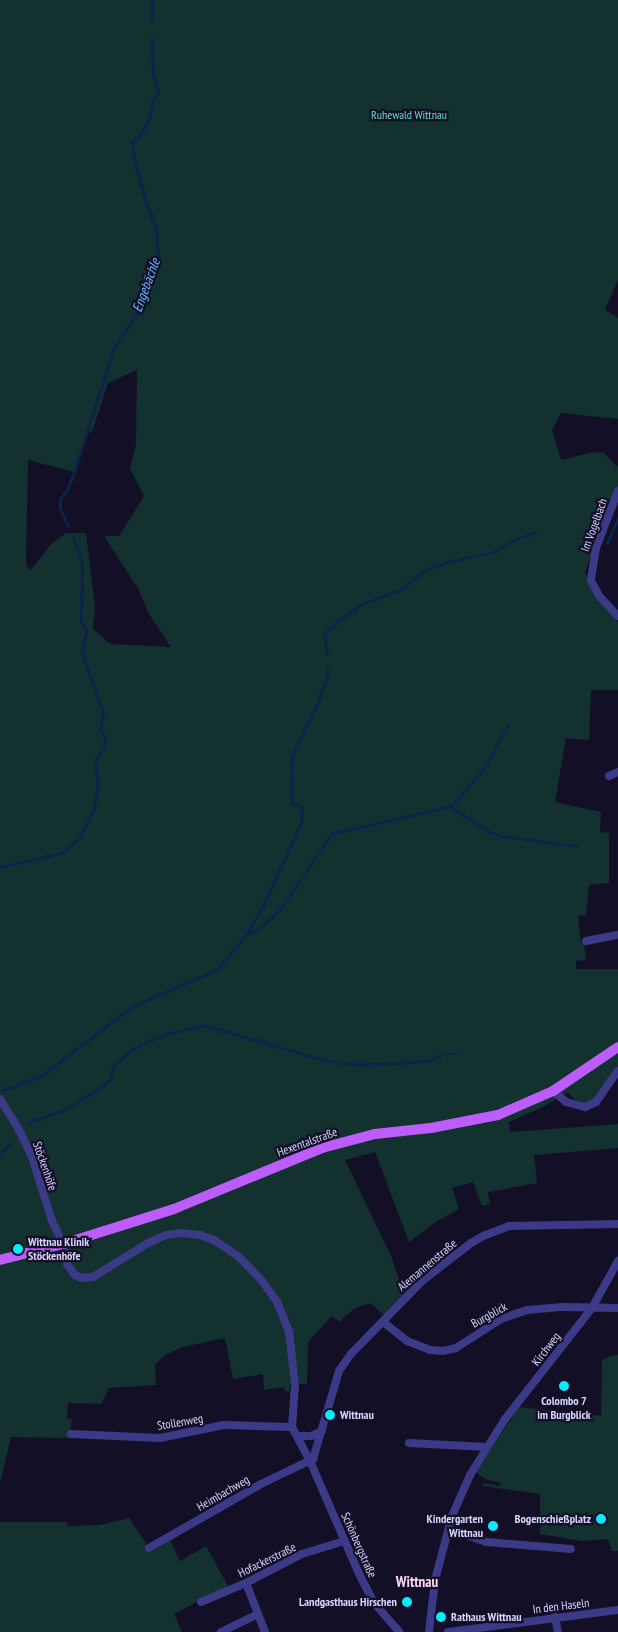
<!DOCTYPE html>
<meta charset="utf-8">
<style>
body{margin:0}
#map{position:relative;width:618px;height:1632px;overflow:hidden;background:#130f27;font-family:"PT Sans Narrow",sans-serif}
div>[style]{position:absolute}
.green>*{inset:0;background:#12312f}
.stream>*{height:2.5px;margin:-1.25px;padding:0 1.25px;transform-origin:1.25px;border-radius:1.25px;background:#0c244a}
.minor>*{height:8px;margin:-4px;padding:0 4px;transform-origin:4px;border-radius:4px;background:#3b3a86}
.major>*{height:10px;margin:-5px;padding:0 5px;transform-origin:5px;border-radius:5px;background:#bd5cff}
.dots>*{width:14px;height:14px;translate:-50% -50%;box-sizing:border-box;border:2px solid #130f27;border-radius:50%}
span{translate:-50% -50%;white-space:nowrap;text-align:center;line-height:1.15;-webkit-text-stroke:4.5px #130f27;paint-order:stroke}
.park-label{font-size:12px;color:#5fe1bd}
.street-label{font-size:12px;color:#d9d5ff}
.poi-label{font-size:12px;color:#d9d5ff;font-weight:700}
.left{translate:0 -50%;text-align:left}
.right{translate:-100% -50%;text-align:right}
.water-label{font-size:14px;color:#63bbff;font-style:italic}
.quarter-label{font-size:15px;color:#ffd7f2;font-weight:700}
</style>
<div id="map">
<div class="green">
<div style="clip-path:polygon(evenodd,0 0,618px 0,618px 280px,605px 310px,618px 318px,618px 419px,561px 413px,552px 430px,561px 460px,594px 452px,604px 453px,615px 465px,618px 466px,618px 501px,601px 530px,585px 572px,596px 599px,618px 622px,618px 690px,591px 690px,589px 740px,566px 738px,555px 802px,601px 812px,600px 832px,609px 833px,609px 883px,589px 885px,586px 915px,578px 916px,581px 943px,584px 943px,586px 960px,576px 961px,576px 969px,618px 969px,618px 1066px,593px 1100px,587px 1103px,575px 1101px,568px 1092px,543px 1107px,509px 1122px,510px 1132px,618px 1124px,618px 1148px,534px 1155px,537px 1183px,488px 1192px,490px 1204px,482px 1206px,473px 1182px,452px 1188px,459px 1209px,434px 1223px,409px 1242px,375px 1152px,345px 1160px,391px 1256px,404px 1294px,384px 1315px,370px 1303px,354px 1309px,339px 1322px,332px 1316px,308px 1342px,307px 1384px,290px 1384px,290px 1391px,285px 1392px,284px 1387px,264px 1390px,263px 1374px,233px 1379px,225px 1338px,183px 1347px,165px 1355px,155px 1365px,156px 1385px,109px 1388px,101px 1404px,68px 1403px,67px 1419px,72px 1419px,69px 1438px,11px 1437px,0 1484px,0 0,137px 370px,136px 444px,130px 469px,144px 496px,119px 536px,104px 536px,139px 590px,149px 614px,171px 647px,110px 644px,93px 629px,95px 607px,86px 533px,66px 533px,52px 543px,30px 571px,26px 564px,28px 460px,74px 472px,88px 430px,92px 432px,108px 383px,137px 370px)"></div>
<div style="clip-path:polygon(613px 1355px,618px 1355px,618px 1551px,612px 1551px,608px 1539px,582px 1541px,540px 1534px,540px 1494px,482px 1486px,484px 1483px,500px 1486px,501px 1483px,485px 1479px,476px 1472px,519px 1407px,601px 1416px,602px 1360px)"></div>
<div style="clip-path:polygon(129px 1518px,152px 1552px,170px 1540px,180px 1561px,206px 1546px,228px 1586px,174px 1614px,182px 1632px,0 1632px,0 1522px,67px 1522px,68px 1526px,100px 1525px)"></div>
</div>
<div class="stream">
<div style="left:152px;top:22px;width:22px;rotate:-90deg"></div>
<div style="left:68px;top:526px;width:19px;rotate:-115deg"></div>
<div style="left:60px;top:509px;width:10px;rotate:-90deg"></div>
<div style="left:60px;top:499px;width:11px;rotate:-52deg"></div>
<div style="left:67px;top:490px;width:19px;rotate:-69deg"></div>
<div style="left:74px;top:472px;width:130px;rotate:-72.1deg"></div>
<div style="left:114px;top:348px;width:40px;rotate:-56deg"></div>
<div style="left:136px;top:315px;width:20px;rotate:-66deg"></div>
<div style="left:144px;top:297px;width:18px;rotate:-81deg"></div>
<div style="left:147px;top:279px;width:24px;rotate:-62deg"></div>
<div style="left:158px;top:258px;width:29px;rotate:-94deg"></div>
<div style="left:156px;top:229px;width:28px;rotate:-111deg"></div>
<div style="left:146px;top:203px;width:46px;rotate:-105.3deg"></div>
<div style="left:134px;top:159px;width:17px;rotate:-97deg"></div>
<div style="left:132px;top:142px;width:9px;rotate:-36deg"></div>
<div style="left:139px;top:137px;width:21px;rotate:-61deg"></div>
<div style="left:149px;top:119px;width:16px;rotate:-79deg"></div>
<div style="left:152px;top:103px;width:13px;rotate:-61deg"></div>
<div style="left:158px;top:92px;width:18px;rotate:-106deg"></div>
<div style="left:153px;top:75px;width:36px;rotate:-92deg"></div>
<div style="left:607px;top:543px;width:27px;rotate:-66deg"></div>
<div style="left:327px;top:655px;width:18px;rotate:-99deg"></div>
<div style="left:324px;top:637px;width:6px;rotate:-72deg"></div>
<div style="left:326px;top:631px;width:43px;rotate:-37.4deg"></div>
<div style="left:360px;top:605px;width:46px;rotate:-21.6deg"></div>
<div style="left:403px;top:588px;width:23px;rotate:-40deg"></div>
<div style="left:421px;top:573px;width:13px;rotate:-27deg"></div>
<div style="left:433px;top:567px;width:20px;rotate:-18deg"></div>
<div style="left:452px;top:561px;width:43px;rotate:-12.1deg"></div>
<div style="left:494px;top:552px;width:19px;rotate:-32deg"></div>
<div style="left:510px;top:542px;width:27px;rotate:-22deg"></div>
<div style="left:450px;top:806px;width:45px;rotate:33.3deg"></div>
<div style="left:488px;top:831px;width:15px;rotate:20deg"></div>
<div style="left:502px;top:836px;width:76px;rotate:7.6deg"></div>
<div style="left:0;top:867px;width:64px;rotate:-12.7deg"></div>
<div style="left:62px;top:853px;width:23px;rotate:-41deg"></div>
<div style="left:79px;top:838px;width:30px;rotate:-63deg"></div>
<div style="left:93px;top:811px;width:24px;rotate:-78deg"></div>
<div style="left:98px;top:788px;width:27px;rotate:-96deg"></div>
<div style="left:95px;top:761px;width:18px;rotate:-56deg"></div>
<div style="left:105px;top:746px;width:8px;rotate:-90deg"></div>
<div style="left:105px;top:738px;width:9px;rotate:-122deg"></div>
<div style="left:100px;top:730px;width:17px;rotate:-80deg"></div>
<div style="left:103px;top:713px;width:63px;rotate:-109.6deg"></div>
<div style="left:82px;top:654px;width:23px;rotate:-80deg"></div>
<div style="left:86px;top:631px;width:10px;rotate:-119deg"></div>
<div style="left:81px;top:622px;width:60px;rotate:-89deg"></div>
<div style="left:82px;top:562px;width:27px;rotate:-110deg"></div>
<div style="left:246px;top:934px;width:33px;rotate:-59deg"></div>
<div style="left:263px;top:906px;width:91px;rotate:-65.4deg"></div>
<div style="left:301px;top:823px;width:16px;rotate:-86deg"></div>
<div style="left:302px;top:807px;width:12px;rotate:-160deg"></div>
<div style="left:291px;top:803px;width:47px;rotate:-88.8deg"></div>
<div style="left:292px;top:756px;width:55px;rotate:-63.9deg"></div>
<div style="left:316px;top:707px;width:32px;rotate:-70deg"></div>
<div style="left:327px;top:677px;width:10px;rotate:-90deg"></div>
<div style="left:3px;top:1090px;width:40px;rotate:-20.2deg"></div>
<div style="left:41px;top:1076px;width:116px;rotate:-37.3deg"></div>
<div style="left:133px;top:1006px;width:91px;rotate:-23.2deg"></div>
<div style="left:217px;top:970px;width:45px;rotate:-50.4deg"></div>
<div style="left:246px;top:935px;width:21px;rotate:-29deg"></div>
<div style="left:264px;top:925px;width:25px;rotate:-45deg"></div>
<div style="left:282px;top:907px;width:88px;rotate:-56.1deg"></div>
<div style="left:331px;top:834px;width:122px;rotate:-13.2deg"></div>
<div style="left:450px;top:806px;width:12px;rotate:-42deg"></div>
<div style="left:459px;top:798px;width:44px;rotate:-50.5deg"></div>
<div style="left:487px;top:764px;width:45px;rotate:-62.3deg"></div>
<div style="left:28px;top:1123px;width:38px;rotate:-20deg"></div>
<div style="left:64px;top:1110px;width:46px;rotate:-31.6deg"></div>
<div style="left:103px;top:1086px;width:10px;rotate:-45deg"></div>
<div style="left:110px;top:1079px;width:16px;rotate:-72deg"></div>
<div style="left:115px;top:1064px;width:25px;rotate:-40deg"></div>
<div style="left:134px;top:1048px;width:35px;rotate:-24deg"></div>
<div style="left:166px;top:1034px;width:39px;rotate:-13deg"></div>
<div style="left:204px;top:1025px;width:128px;rotate:16.3deg"></div>
<div style="left:327px;top:1061px;width:31px;rotate:7deg"></div>
<div style="left:358px;top:1065px;width:71px;rotate:-3.2deg"></div>
<div style="left:429px;top:1061px;width:16px;rotate:-27deg"></div>
<div style="left:443px;top:1054px;width:13px"></div>
<div style="left:0;top:1153px;width:13px;rotate:-42deg"></div>
</div>
<div class="minor">
<div style="left:618px;top:491px;width:61px;rotate:111.1deg"></div>
<div style="left:596px;top:548px;width:33px;rotate:99deg"></div>
<div style="left:591px;top:581px;width:18px;rotate:61deg"></div>
<div style="left:600px;top:597px;width:26px;rotate:47deg"></div>
<div style="left:609px;top:776px;width:10px;rotate:-24deg"></div>
<div style="left:586px;top:941px;width:33px;rotate:-11deg"></div>
<div style="left:553px;top:1091px;width:17px;rotate:40deg"></div>
<div style="left:566px;top:1102px;width:20px;rotate:15deg"></div>
<div style="left:585px;top:1107px;width:12px;rotate:-24deg"></div>
<div style="left:596px;top:1102px;width:38px;rotate:-55deg"></div>
<div style="left:0;top:1099px;width:34px;rotate:58deg"></div>
<div style="left:18px;top:1128px;width:32px;rotate:64deg"></div>
<div style="left:32px;top:1157px;width:67px;rotate:72.6deg"></div>
<div style="left:52px;top:1221px;width:25px;rotate:64deg"></div>
<div style="left:63px;top:1244px;width:20px;rotate:79deg"></div>
<div style="left:67px;top:1264px;width:14px;rotate:54deg"></div>
<div style="left:75px;top:1275px;width:8px;rotate:23deg"></div>
<div style="left:82px;top:1278px;width:11px;rotate:-5deg"></div>
<div style="left:93px;top:1277px;width:65px;rotate:-31.7deg"></div>
<div style="left:148px;top:1243px;width:20px;rotate:-24deg"></div>
<div style="left:166px;top:1235px;width:15px;rotate:-8deg"></div>
<div style="left:181px;top:1233px;width:19px;rotate:6deg"></div>
<div style="left:200px;top:1235px;width:15px;rotate:20deg"></div>
<div style="left:214px;top:1240px;width:30px;rotate:34deg"></div>
<div style="left:239px;top:1257px;width:33px;rotate:46deg"></div>
<div style="left:262px;top:1281px;width:26px;rotate:54deg"></div>
<div style="left:277px;top:1302px;width:31px;rotate:68deg"></div>
<div style="left:289px;top:1331px;width:54px;rotate:83.7deg"></div>
<div style="left:295px;top:1385px;width:42px;rotate:94.1deg"></div>
<div style="left:292px;top:1427px;width:38px;rotate:62deg"></div>
<div style="left:310px;top:1461px;width:125px;rotate:66.5deg"></div>
<div style="left:360px;top:1576px;width:32px;rotate:62deg"></div>
<div style="left:375px;top:1604px;width:37px;rotate:49deg"></div>
<div style="left:383px;top:1322px;width:31px;rotate:38deg"></div>
<div style="left:407px;top:1341px;width:25px;rotate:21deg"></div>
<div style="left:430px;top:1350px;width:13px;rotate:4deg"></div>
<div style="left:443px;top:1351px;width:13px;rotate:-13deg"></div>
<div style="left:456px;top:1348px;width:54px;rotate:-32.8deg"></div>
<div style="left:501px;top:1319px;width:28px;rotate:-19deg"></div>
<div style="left:527px;top:1310px;width:36px;rotate:-5deg"></div>
<div style="left:563px;top:1307px;width:55px;rotate:1deg"></div>
<div style="left:71px;top:1434px;width:89px;rotate:2.6deg"></div>
<div style="left:160px;top:1438px;width:65px;rotate:-11.5deg"></div>
<div style="left:224px;top:1425px;width:68px;rotate:1.7deg"></div>
<div style="left:298px;top:1436px;width:13px"></div>
<div style="left:311px;top:1436px;width:12px;rotate:-24deg"></div>
<div style="left:409px;top:1443px;width:77px;rotate:3deg"></div>
<div style="left:449px;top:1529px;width:39px;rotate:19deg"></div>
<div style="left:486px;top:1542px;width:85px;rotate:4.7deg"></div>
<div style="left:149px;top:1548px;width:129px;rotate:-29.7deg"></div>
<div style="left:261px;top:1484px;width:58px;rotate:-25.7deg"></div>
<div style="left:313px;top:1459px;width:92px;rotate:-73.5deg"></div>
<div style="left:339px;top:1371px;width:21px;rotate:-55deg"></div>
<div style="left:351px;top:1354px;width:102px;rotate:-45.8deg"></div>
<div style="left:422px;top:1281px;width:62px;rotate:-37.8deg"></div>
<div style="left:471px;top:1243px;width:14px;rotate:-30deg"></div>
<div style="left:483px;top:1236px;width:28px;rotate:-21deg"></div>
<div style="left:509px;top:1226px;width:109px;rotate:-1.1deg"></div>
<div style="left:246px;top:1583px;width:53px;rotate:68.8deg"></div>
<div style="left:201px;top:1602px;width:49px;rotate:-22.9deg"></div>
<div style="left:246px;top:1583px;width:63px;rotate:-27.4deg"></div>
<div style="left:302px;top:1554px;width:44px;rotate:-17.2deg"></div>
<div style="left:555px;top:1617px;width:15px;rotate:79deg"></div>
<div style="left:221px;top:1632px;width:41px;rotate:-25.9deg"></div>
<div style="left:429px;top:1632px;width:52px;rotate:-83.4deg"></div>
<div style="left:435px;top:1580px;width:66px;rotate:-75.1deg"></div>
<div style="left:452px;top:1516px;width:45px;rotate:-66.3deg"></div>
<div style="left:470px;top:1475px;width:66px;rotate:-58deg"></div>
<div style="left:505px;top:1419px;width:141px;rotate:-51.9deg"></div>
<div style="left:592px;top:1308px;width:54px;rotate:-61deg"></div>
<div style="left:448px;top:1632px;width:171px;rotate:-7.4deg"></div>
</div>
<div class="major">
<div style="left:0;top:1260px;width:65px;rotate:-14.3deg"></div>
<div style="left:63px;top:1244px;width:116px;rotate:-17.5deg"></div>
<div style="left:174px;top:1209px;width:160px;rotate:-22.4deg"></div>
<div style="left:322px;top:1148px;width:55px;rotate:-14.8deg"></div>
<div style="left:375px;top:1134px;width:56px;rotate:-6.1deg"></div>
<div style="left:431px;top:1128px;width:68px;rotate:-11deg"></div>
<div style="left:498px;top:1115px;width:60px;rotate:-23.6deg"></div>
<div style="left:553px;top:1091px;width:78px;rotate:-34.1deg"></div>
</div>
<div class="dots">
<div style="left:18px;top:1249px;background:#01edff"></div>
<div style="left:564px;top:1386px;background:#01edff"></div>
<div style="left:330px;top:1415px;background:#01edff"></div>
<div style="left:601px;top:1519px;background:#01edff"></div>
<div style="left:493px;top:1526px;background:#01edff"></div>
<div style="left:407px;top:1602px;background:#01edff"></div>
<div style="left:441px;top:1617px;background:#01edff"></div>
</div>
<div class="park-label">
<span style="left:409px;top:115px">Ruhewald Wittnau</span>
</div>
<div class="street-label">
<span style="left:594px;top:525px;rotate:-70deg">Im Vogelbach</span>
<span style="left:307px;top:1142px;rotate:-20deg">Hexentalstraße</span>
<span style="left:45px;top:1166px;rotate:71deg">Stöckenhöfe</span>
<span style="left:427px;top:1265px;rotate:-40deg">Alemannenstraße</span>
<span style="left:489px;top:1315px;rotate:-29deg">Burgblick</span>
<span style="left:546px;top:1349px;rotate:-52deg">Kirchweg</span>
<span style="left:180px;top:1422px;rotate:-10deg">Stollenweg</span>
<span style="left:223px;top:1493px;rotate:-30deg">Heimbachweg</span>
<span style="left:359px;top:1545px;rotate:66deg">Schönbergstraße</span>
<span style="left:267px;top:1560px;rotate:-26deg">Hofackerstraße</span>
<span style="left:561px;top:1606px;rotate:-7deg">In den Haseln</span>
</div>
<div class="poi-label">
<span class="left" style="left:28px;top:1249px">Wittnau Klinik<br>Stöckenhöfe</span>
<span style="left:564px;top:1408px">Colombo 7<br>im Burgblick</span>
<span class="left" style="left:340px;top:1415px">Wittnau</span>
<span class="right" style="left:483px;top:1526px">Kindergarten<br>Wittnau</span>
<span class="right" style="left:591px;top:1519px">Bogenschießplatz</span>
<span class="right" style="left:397px;top:1602px">Landgasthaus Hirschen</span>
<span class="left" style="left:451px;top:1617px">Rathaus Wittnau</span>
</div>
<div class="water-label">
<span style="left:146px;top:285px;rotate:-70deg">Engebächle</span>
</div>
<div class="quarter-label">
<span style="left:417px;top:1582px">Wittnau</span>
</div>
</div>
